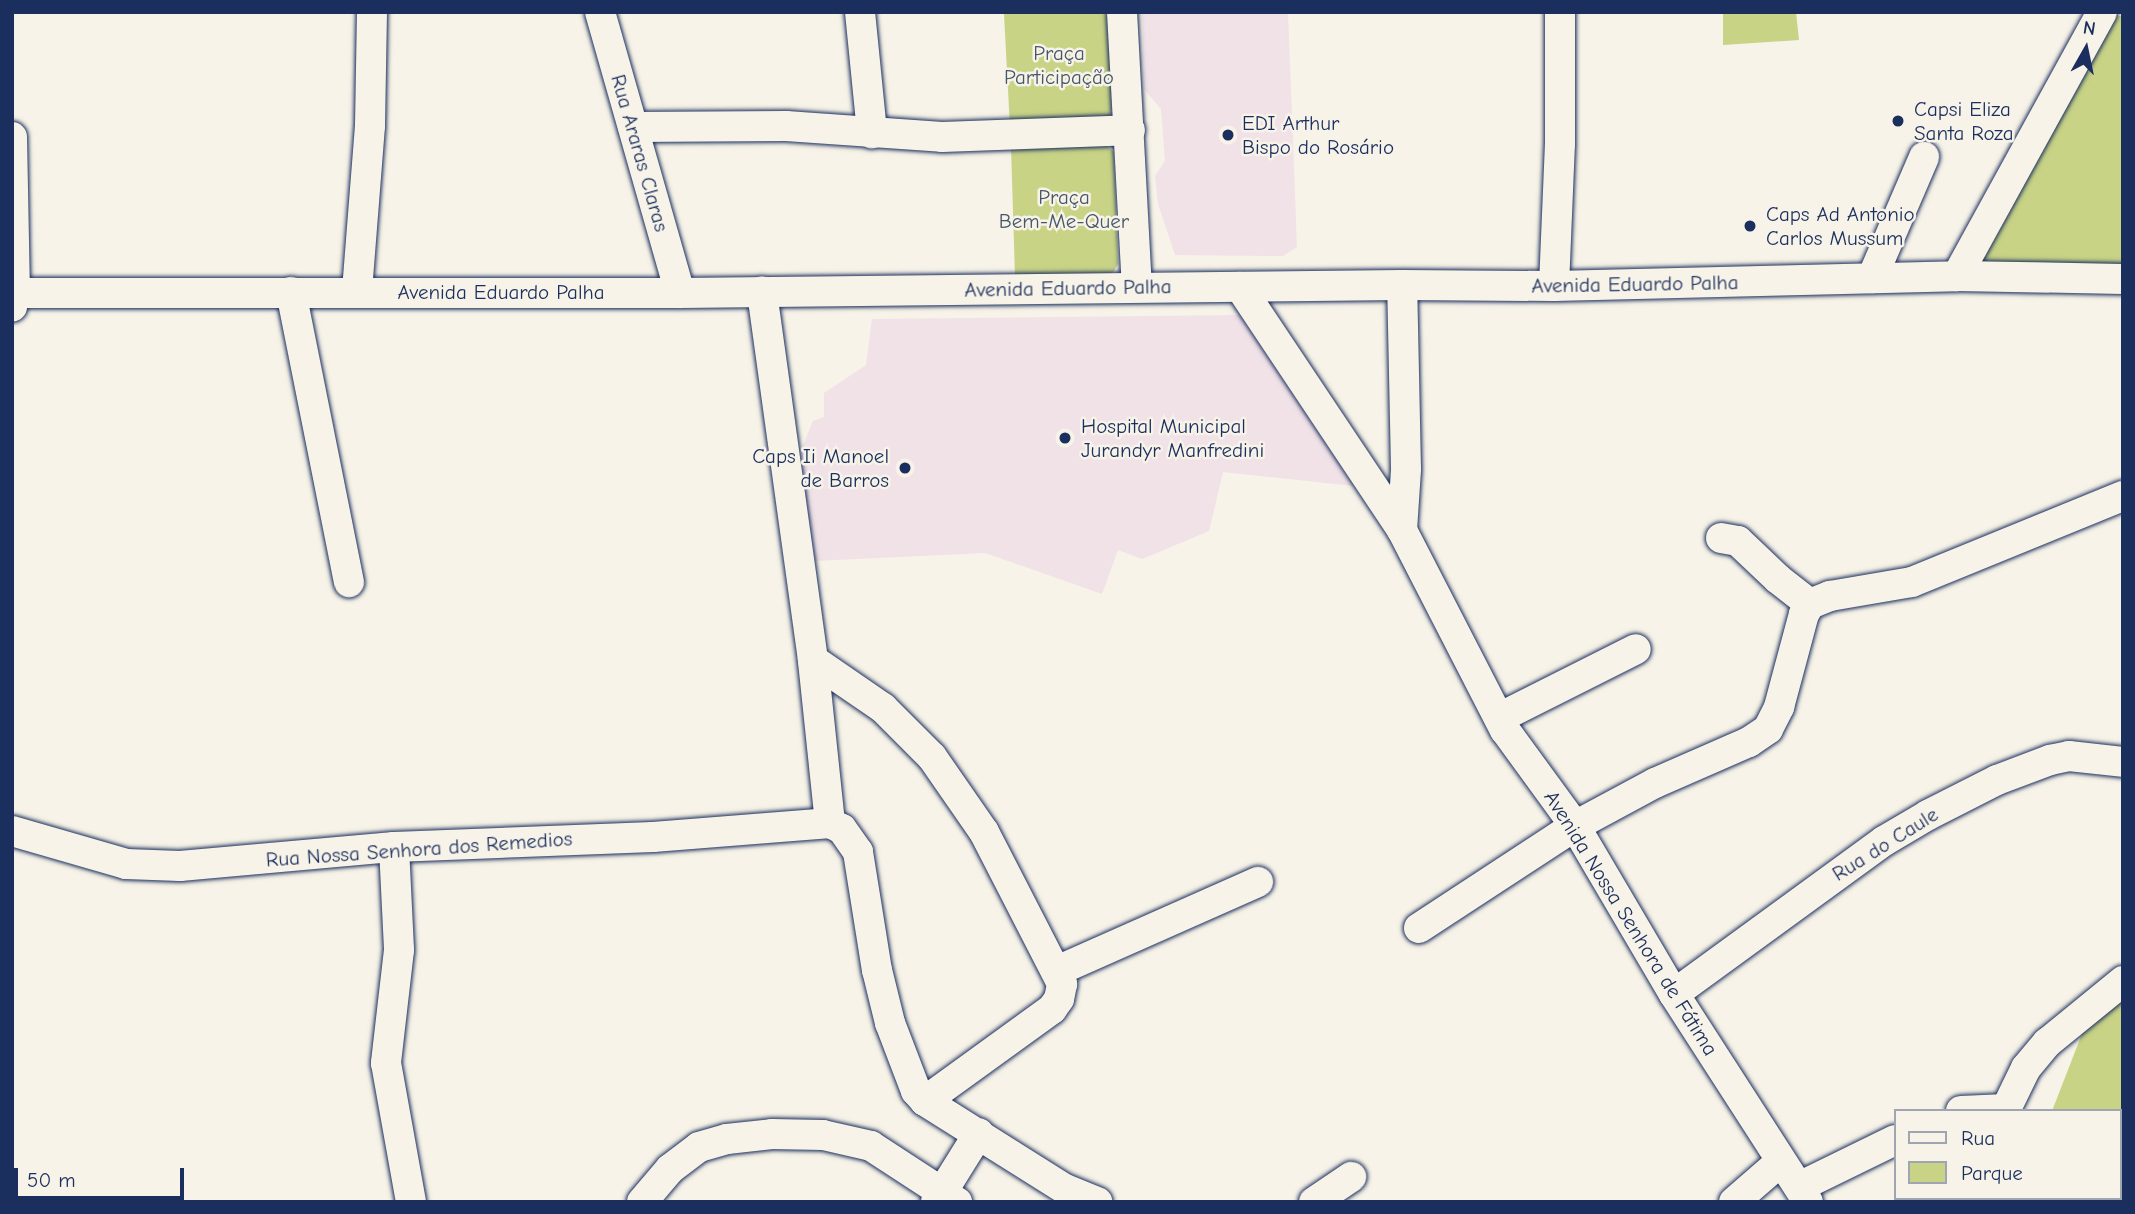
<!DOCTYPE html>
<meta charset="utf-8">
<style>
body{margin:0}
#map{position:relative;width:2135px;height:1214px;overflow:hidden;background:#f7f3e8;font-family:"Comic Neue",sans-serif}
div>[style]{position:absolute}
.built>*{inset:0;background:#f0e2e7}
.green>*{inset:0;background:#c8d386}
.roads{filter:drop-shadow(0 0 2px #1b2f5e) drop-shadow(0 0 2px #1b2f5e)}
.minor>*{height:30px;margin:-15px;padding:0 15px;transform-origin:15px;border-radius:15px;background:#f7f3e8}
.dots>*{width:19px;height:19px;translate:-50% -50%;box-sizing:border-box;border:4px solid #f7f3e8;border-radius:50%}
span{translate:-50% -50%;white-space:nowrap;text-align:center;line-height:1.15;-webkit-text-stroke:5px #f7f3e8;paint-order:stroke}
.park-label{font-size:21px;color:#465868}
.poi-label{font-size:21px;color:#1b2f5e}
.left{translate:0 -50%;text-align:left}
.right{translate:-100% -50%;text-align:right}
.street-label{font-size:21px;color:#1b2f5e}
.frame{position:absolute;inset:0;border:14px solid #1b2f5e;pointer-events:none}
.legend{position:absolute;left:1894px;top:1109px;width:228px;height:91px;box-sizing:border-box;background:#f7f3e8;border:2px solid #9fa5b1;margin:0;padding:9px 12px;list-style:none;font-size:21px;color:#1b2f5e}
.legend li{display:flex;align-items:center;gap:14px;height:35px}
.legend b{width:35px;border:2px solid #9fa5b1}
.north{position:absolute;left:2051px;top:14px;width:70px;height:70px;-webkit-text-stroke:5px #f7f3e8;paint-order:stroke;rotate:9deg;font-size:19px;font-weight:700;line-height:28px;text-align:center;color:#1b2f5e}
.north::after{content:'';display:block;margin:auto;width:24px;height:32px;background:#1b2f5e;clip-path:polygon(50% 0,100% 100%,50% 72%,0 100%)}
.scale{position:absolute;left:14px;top:1168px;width:170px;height:32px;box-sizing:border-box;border:4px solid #1b2f5e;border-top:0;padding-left:9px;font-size:21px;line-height:24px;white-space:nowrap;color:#1b2f5e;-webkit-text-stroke:5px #f7f3e8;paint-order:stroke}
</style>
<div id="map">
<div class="built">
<div style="clip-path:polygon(1142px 12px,1288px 12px,1297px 247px,1283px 256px,1175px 255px,1158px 204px,1155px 176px,1165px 161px,1161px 109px,1144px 89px)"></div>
<div style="clip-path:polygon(1240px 315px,1354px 486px,1223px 472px,1209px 531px,1142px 559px,1118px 550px,1102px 594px,985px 553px,814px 561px,799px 455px,813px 421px,824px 417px,824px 393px,866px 365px,872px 319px)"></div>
</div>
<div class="green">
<div style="clip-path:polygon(1031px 12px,1106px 14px,1109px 22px,1112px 108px,1107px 122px,1010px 128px,1004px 14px)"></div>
<div style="clip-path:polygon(1723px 12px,1796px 12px,1799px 40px,1723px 45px)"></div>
<div style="clip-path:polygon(2104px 12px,2123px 17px,2123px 270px,1972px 267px)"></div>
<div style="clip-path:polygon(1104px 144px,1114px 152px,1118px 264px,1114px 271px,1108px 275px,1015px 276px,1011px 147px)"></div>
<div style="clip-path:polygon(2123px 996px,2123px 1202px,2023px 1202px,2023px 1198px,2119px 1198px,2119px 1111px,2052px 1111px,2092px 1008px)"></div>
</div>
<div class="roads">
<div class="minor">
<div style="left:600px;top:12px;width:292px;rotate:74.1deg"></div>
<div style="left:860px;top:12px;width:122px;rotate:84.3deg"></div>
<div style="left:1122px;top:12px;width:275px;rotate:86.9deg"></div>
<div style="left:633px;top:127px;width:153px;rotate:-0.4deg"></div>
<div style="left:786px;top:126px;width:156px;rotate:4deg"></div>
<div style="left:942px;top:137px;width:188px;rotate:-2.1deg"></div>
<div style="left:12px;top:137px;width:156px;rotate:88.9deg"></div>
<div style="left:15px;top:293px;width:14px;rotate:102deg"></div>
<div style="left:1957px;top:276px;width:301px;rotate:-61.2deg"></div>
<div style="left:1872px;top:278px;width:132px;rotate:-66.7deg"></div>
<div style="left:1554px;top:286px;width:142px;rotate:-87.6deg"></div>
<div style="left:1560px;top:144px;width:132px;rotate:-90deg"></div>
<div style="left:1240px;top:287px;width:292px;rotate:56.3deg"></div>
<div style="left:1402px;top:530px;width:225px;rotate:62.8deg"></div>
<div style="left:1505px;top:730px;width:119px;rotate:53.9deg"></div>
<div style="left:1575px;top:826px;width:195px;rotate:59.5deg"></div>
<div style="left:1674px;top:994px;width:247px;rotate:57.2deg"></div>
<div style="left:357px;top:291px;width:166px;rotate:-85.5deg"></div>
<div style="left:370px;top:126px;width:114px;rotate:-89deg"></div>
<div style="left:291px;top:292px;width:296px;rotate:78.7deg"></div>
<div style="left:12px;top:293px;width:668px"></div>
<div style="left:680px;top:293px;width:722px;rotate:-0.63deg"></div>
<div style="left:1402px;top:285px;width:152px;rotate:0.4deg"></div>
<div style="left:1554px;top:286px;width:403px;rotate:-1.4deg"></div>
<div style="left:1957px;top:276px;width:166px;rotate:1deg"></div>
<div style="left:1402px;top:530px;width:61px;rotate:-86.2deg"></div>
<div style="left:1406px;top:469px;width:184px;rotate:-91.2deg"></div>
<div style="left:1721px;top:538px;width:17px;rotate:10deg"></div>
<div style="left:1738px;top:541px;width:55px;rotate:43.5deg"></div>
<div style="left:1778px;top:579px;width:41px;rotate:38deg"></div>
<div style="left:813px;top:660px;width:85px;rotate:34.4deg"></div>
<div style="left:883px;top:708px;width:69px;rotate:45deg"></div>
<div style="left:932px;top:757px;width:91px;rotate:55.3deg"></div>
<div style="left:984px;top:832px;width:171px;rotate:62.8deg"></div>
<div style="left:1062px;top:984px;width:15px;rotate:101deg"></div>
<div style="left:1059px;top:999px;width:12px;rotate:125deg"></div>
<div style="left:1052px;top:1009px;width:157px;rotate:144.1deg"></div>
<div style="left:1499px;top:718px;width:153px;rotate:-26.7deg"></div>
<div style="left:830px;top:823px;width:13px;rotate:27deg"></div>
<div style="left:842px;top:829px;width:28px;rotate:55deg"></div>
<div style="left:858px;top:852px;width:120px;rotate:80.9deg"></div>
<div style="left:877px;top:970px;width:55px;rotate:76.2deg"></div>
<div style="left:890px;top:1023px;width:73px;rotate:69.1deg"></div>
<div style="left:916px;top:1091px;width:13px;rotate:48deg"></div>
<div style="left:925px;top:1101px;width:165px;rotate:32.2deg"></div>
<div style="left:1065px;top:1189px;width:35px;rotate:22deg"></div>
<div style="left:12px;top:831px;width:119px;rotate:16.1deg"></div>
<div style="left:126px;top:864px;width:54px;rotate:2.1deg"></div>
<div style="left:180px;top:866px;width:215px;rotate:-5.1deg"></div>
<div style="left:394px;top:847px;width:259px;rotate:-2.2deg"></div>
<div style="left:653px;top:837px;width:178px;rotate:-4.5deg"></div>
<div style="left:830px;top:823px;width:164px;rotate:-96deg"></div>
<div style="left:813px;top:660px;width:372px;rotate:-97.9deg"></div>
<div style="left:394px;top:847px;width:103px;rotate:87.2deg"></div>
<div style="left:399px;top:950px;width:114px;rotate:96.6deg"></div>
<div style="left:386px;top:1063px;width:141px;rotate:79.8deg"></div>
<div style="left:1419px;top:928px;width:186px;rotate:-33.2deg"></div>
<div style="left:1575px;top:826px;width:91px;rotate:-28.3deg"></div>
<div style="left:1655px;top:783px;width:103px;rotate:-23.6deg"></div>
<div style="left:1749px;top:742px;width:23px;rotate:-34deg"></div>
<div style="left:1768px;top:729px;width:25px;rotate:-63deg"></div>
<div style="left:1779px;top:707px;width:96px;rotate:-75deg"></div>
<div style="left:1804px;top:614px;width:12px;rotate:-59deg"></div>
<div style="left:1810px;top:604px;width:22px;rotate:-22deg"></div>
<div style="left:1830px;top:596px;width:83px;rotate:-9.7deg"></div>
<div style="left:1912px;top:582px;width:228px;rotate:-22.2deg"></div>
<div style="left:1057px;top:971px;width:220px;rotate:-23.9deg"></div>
<div style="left:1674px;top:994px;width:260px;rotate:-36.1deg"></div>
<div style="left:1884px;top:841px;width:51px;rotate:-30.6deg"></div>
<div style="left:1928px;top:815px;width:77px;rotate:-26.9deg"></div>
<div style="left:1997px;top:780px;width:57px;rotate:-20.7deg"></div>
<div style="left:2050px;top:760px;width:19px;rotate:-12deg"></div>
<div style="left:2069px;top:756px;width:54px;rotate:6.3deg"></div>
<div style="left:1961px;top:1111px;width:45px;rotate:-2.5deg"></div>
<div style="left:2005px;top:1111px;width:48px;rotate:-64deg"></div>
<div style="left:2026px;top:1068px;width:33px;rotate:-50deg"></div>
<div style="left:2047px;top:1043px;width:98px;rotate:-39.2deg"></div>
<div style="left:1799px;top:1187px;width:107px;rotate:-26.1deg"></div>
<div style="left:642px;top:1202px;width:43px;rotate:-49.7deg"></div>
<div style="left:670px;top:1169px;width:36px;rotate:-37deg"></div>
<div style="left:699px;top:1147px;width:29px;rotate:-16deg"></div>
<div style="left:727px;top:1139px;width:45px;rotate:-6.3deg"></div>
<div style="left:772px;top:1134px;width:51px;rotate:1.1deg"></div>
<div style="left:823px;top:1135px;width:49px;rotate:12.9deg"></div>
<div style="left:871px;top:1146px;width:103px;rotate:33.1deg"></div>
<div style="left:936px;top:1202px;width:81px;rotate:-58.1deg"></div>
<div style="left:1314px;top:1202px;width:45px;rotate:-34deg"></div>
<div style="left:1734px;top:1202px;width:61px;rotate:-41deg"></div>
<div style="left:1978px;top:1202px;width:4px;rotate:-90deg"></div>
</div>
</div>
<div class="dots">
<div style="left:1898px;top:121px;background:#1b2f5e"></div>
<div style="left:1228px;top:135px;background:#1b2f5e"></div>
<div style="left:1750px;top:226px;background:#1b2f5e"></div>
<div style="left:1065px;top:438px;background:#1b2f5e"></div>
<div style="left:905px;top:468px;background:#1b2f5e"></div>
</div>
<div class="park-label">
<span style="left:1059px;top:65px">Praça<br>Participação</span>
<span style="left:1064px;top:209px">Praça<br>Bem-Me-Quer</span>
</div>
<div class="poi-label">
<span class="left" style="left:1914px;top:121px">Capsi Eliza<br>Santa Roza</span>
<span class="left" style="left:1242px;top:135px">EDI Arthur<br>Bispo do Rosário</span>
<span class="left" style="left:1766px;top:226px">Caps Ad Antonio<br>Carlos Mussum</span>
<span class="left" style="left:1081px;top:438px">Hospital Municipal<br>Jurandyr Manfredini</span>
<span class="right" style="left:889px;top:468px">Caps Ii Manoel<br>de Barros</span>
</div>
<div class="street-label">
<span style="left:640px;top:153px;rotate:74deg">Rua Araras Claras</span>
<span style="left:1635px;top:284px;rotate:-1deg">Avenida Eduardo Palha</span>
<span style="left:1068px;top:288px;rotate:-1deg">Avenida Eduardo Palha</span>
<span style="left:501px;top:292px">Avenida Eduardo Palha</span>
<span style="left:1885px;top:844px;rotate:-32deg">Rua do Caule</span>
<span style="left:419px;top:849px;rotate:-4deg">Rua Nossa Senhora dos Remedios</span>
<span style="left:1631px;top:923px;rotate:58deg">Avenida Nossa Senhora de Fátima</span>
</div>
<div class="frame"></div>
<ul class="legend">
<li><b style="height:9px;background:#f7f3e8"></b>Rua</li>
<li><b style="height:19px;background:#c8d386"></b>Parque</li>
</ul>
<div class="north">N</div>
<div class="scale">50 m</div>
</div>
